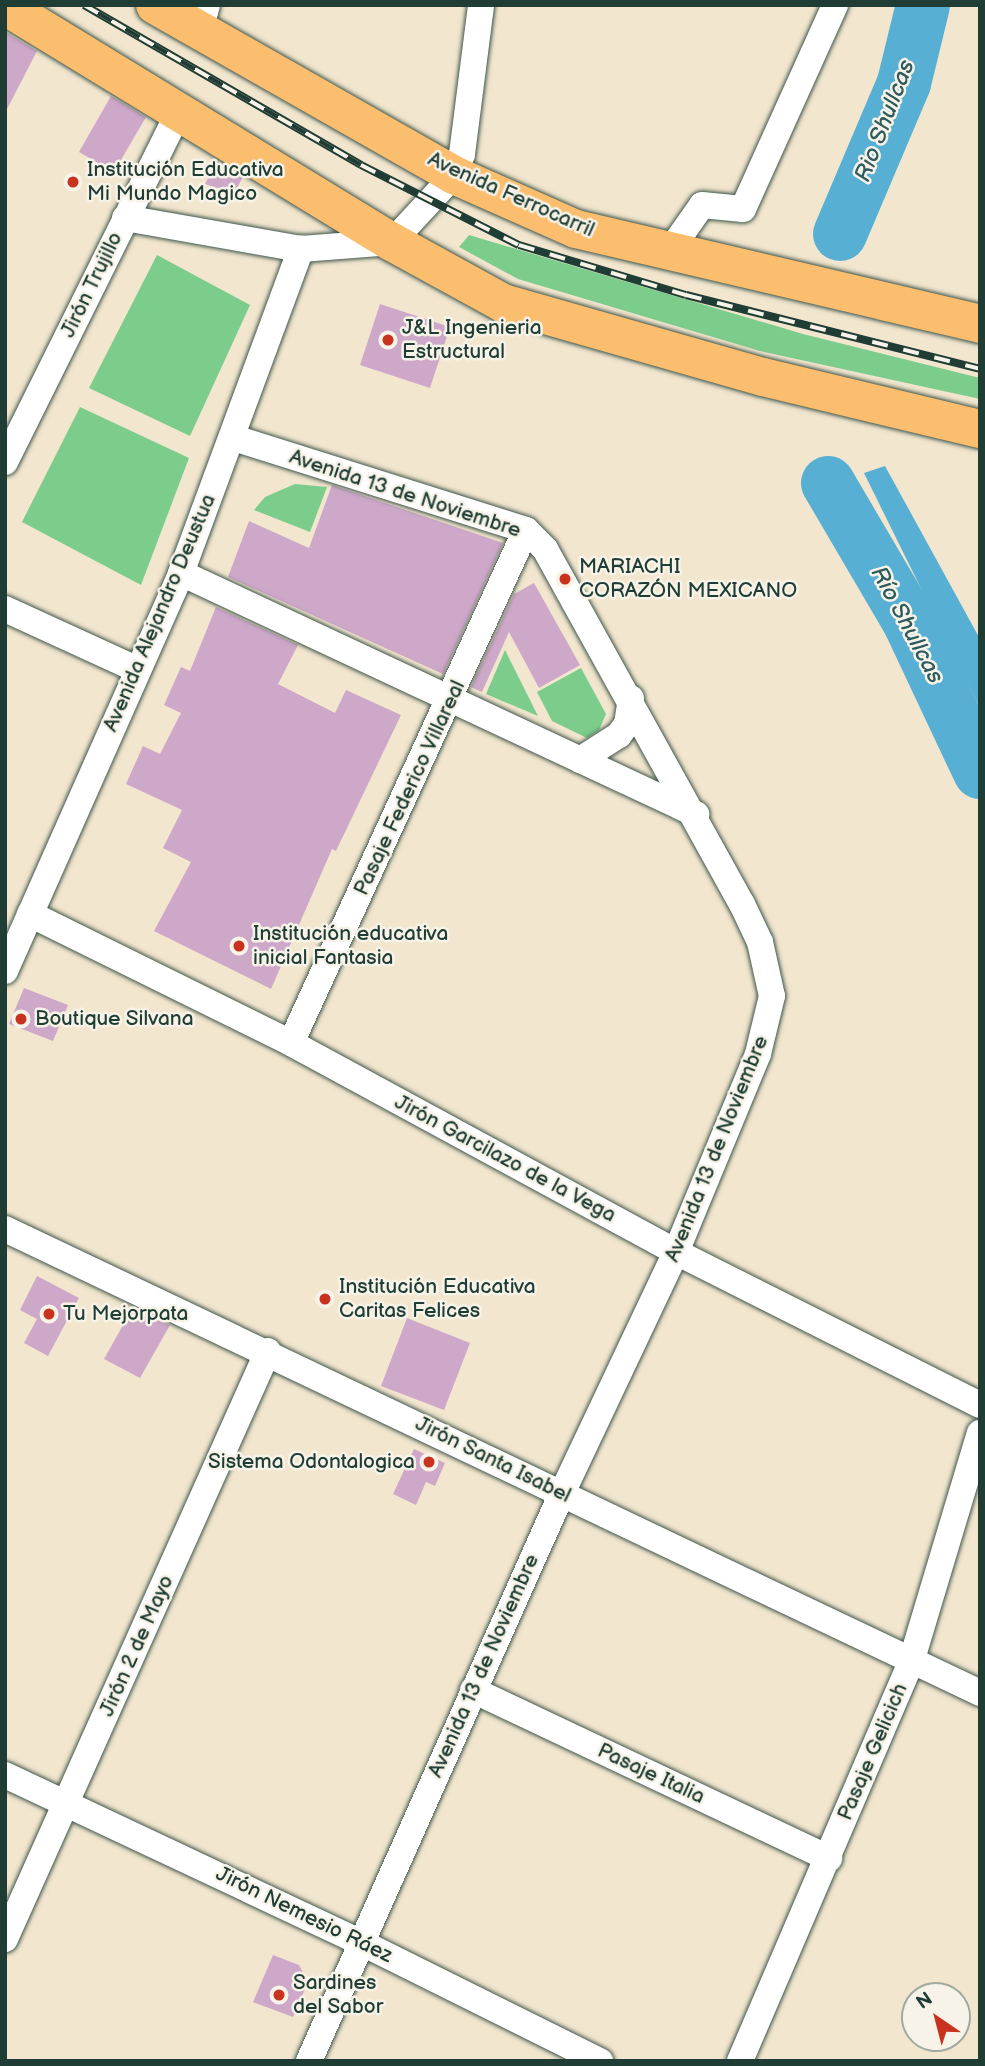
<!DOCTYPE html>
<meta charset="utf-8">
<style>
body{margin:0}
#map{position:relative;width:985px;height:2066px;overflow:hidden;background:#f2e6ce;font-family:"Balsamiq Sans",sans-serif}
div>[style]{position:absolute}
.green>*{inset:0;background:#7ccc8c}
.water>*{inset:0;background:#57b0d4}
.river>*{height:54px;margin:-27px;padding:0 27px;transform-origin:27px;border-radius:27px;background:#57b0d4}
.building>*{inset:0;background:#cea8c9}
.roads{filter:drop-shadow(0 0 2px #3f564b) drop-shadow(0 0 2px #3f564b)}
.minor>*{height:26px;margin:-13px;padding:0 13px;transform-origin:13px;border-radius:13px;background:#fff}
.primary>*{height:38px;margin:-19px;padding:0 19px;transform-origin:19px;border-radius:19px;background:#fbbd6e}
.rail>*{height:8px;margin-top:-4px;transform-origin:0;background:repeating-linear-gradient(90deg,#f7f3e8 0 16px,#1f3d34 0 32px);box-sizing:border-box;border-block:2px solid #1f3d34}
.dots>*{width:19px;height:19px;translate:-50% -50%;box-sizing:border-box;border:4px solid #f7f3e8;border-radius:50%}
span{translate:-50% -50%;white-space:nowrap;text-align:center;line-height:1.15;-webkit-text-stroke:5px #f7f3e8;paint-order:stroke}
.poi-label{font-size:21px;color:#1f3d34}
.left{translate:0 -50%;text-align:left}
.right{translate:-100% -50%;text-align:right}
.street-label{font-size:21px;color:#1f3d34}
.water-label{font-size:23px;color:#2d5a5c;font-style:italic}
.frame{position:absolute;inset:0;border:7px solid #1f3d34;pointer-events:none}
.north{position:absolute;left:901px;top:1982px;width:70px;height:70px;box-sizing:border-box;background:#f7f3e8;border:2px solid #a1aaa0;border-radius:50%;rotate:325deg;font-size:19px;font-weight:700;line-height:28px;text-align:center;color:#1f3d34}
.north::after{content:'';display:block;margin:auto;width:24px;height:32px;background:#c8321e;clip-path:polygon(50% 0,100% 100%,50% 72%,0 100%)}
</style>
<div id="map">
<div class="green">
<div style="clip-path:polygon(469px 235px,803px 334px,980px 378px,980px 399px,760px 351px,518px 279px,459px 247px)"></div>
<div style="clip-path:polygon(157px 255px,250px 305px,190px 436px,89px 388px)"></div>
<div style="clip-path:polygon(80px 407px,189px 458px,141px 585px,22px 522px)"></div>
<div style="clip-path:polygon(295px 484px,327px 487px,310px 532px,254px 510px,265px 497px)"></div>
<div style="clip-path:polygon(505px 650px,538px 716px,486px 694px)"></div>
<div style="clip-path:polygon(581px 668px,606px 714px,599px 730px,587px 738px,552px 721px,537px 692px)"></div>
</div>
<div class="water">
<div style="clip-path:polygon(885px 466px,980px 639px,980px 708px,864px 473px)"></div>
</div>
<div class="river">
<div style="left:840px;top:234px;width:164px;rotate:-67deg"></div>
<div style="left:904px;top:83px;width:80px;rotate:-76.3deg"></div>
<div style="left:828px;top:483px;width:160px;rotate:59.6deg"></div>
<div style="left:909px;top:621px;width:167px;rotate:64.8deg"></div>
</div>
<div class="building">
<div style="clip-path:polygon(5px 32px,37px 51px,5px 113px)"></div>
<div style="clip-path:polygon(111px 96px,146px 117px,114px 172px,79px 152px)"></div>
<div style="clip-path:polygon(217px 161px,243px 177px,234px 193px,205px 184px)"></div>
<div style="clip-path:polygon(380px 304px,450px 327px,430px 388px,360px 365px)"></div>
<div style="clip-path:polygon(332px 485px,503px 543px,443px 674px,228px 577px,249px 521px,309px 548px)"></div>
<div style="clip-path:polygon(534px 583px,580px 665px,539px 688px,509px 632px,482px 692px,471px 687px,514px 594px)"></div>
<div style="clip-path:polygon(216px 607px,298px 645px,278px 684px,335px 713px,346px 690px,401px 715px,336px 851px,332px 849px,271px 989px,154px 931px,191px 862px,163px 848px,182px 810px,126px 784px,143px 746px,160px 754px,181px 713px,164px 705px,181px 667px,190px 671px)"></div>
<div style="clip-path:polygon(24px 988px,68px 1005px,53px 1041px,9px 1024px)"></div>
<div style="clip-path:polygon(37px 1276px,79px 1298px,48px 1356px,24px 1343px,37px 1319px,20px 1310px)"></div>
<div style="clip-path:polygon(131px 1311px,170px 1325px,140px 1378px,104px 1359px)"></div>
<div style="clip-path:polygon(407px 1318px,470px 1343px,444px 1410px,381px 1386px)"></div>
<div style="clip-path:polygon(414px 1449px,445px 1463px,435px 1486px,426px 1482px,416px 1505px,393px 1494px)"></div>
<div style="clip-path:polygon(273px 1955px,299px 1965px,308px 1982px,293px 2017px,253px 2002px)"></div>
</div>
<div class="roads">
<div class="minor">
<div style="left:180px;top:10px;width:14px;rotate:65deg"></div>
<div style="left:186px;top:23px;width:22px;rotate:-30deg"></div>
<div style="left:205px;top:12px;width:7px;rotate:-74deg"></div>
<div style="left:125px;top:218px;width:179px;rotate:10deg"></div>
<div style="left:301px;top:249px;width:91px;rotate:-4.4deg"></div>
<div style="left:392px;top:242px;width:91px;rotate:-47.2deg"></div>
<div style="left:454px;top:175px;width:22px;rotate:-69deg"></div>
<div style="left:462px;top:154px;width:150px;rotate:-82.7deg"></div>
<div style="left:669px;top:252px;width:57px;rotate:-54.9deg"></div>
<div style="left:702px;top:205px;width:41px;rotate:5.6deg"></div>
<div style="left:743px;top:209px;width:224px;rotate:-65.7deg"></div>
<div style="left:234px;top:438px;width:306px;rotate:17.5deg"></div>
<div style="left:526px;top:530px;width:27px;rotate:45deg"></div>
<div style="left:545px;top:549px;width:406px;rotate:61deg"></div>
<div style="left:742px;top:904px;width:42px;rotate:64.7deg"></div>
<div style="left:760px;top:942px;width:55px;rotate:77.5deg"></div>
<div style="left:772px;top:996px;width:60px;rotate:103.6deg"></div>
<div style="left:758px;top:1054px;width:214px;rotate:112.5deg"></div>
<div style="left:676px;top:1252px;width:267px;rotate:115.3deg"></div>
<div style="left:562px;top:1493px;width:622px;rotate:114.01deg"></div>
<div style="left:5px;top:462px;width:394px;rotate:-63.6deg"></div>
<div style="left:181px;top:573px;width:569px;rotate:25.08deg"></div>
<div style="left:5px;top:609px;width:144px;rotate:24.6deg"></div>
<div style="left:580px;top:760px;width:46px;rotate:-32.7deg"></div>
<div style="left:619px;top:735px;width:14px;rotate:-54deg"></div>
<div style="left:627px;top:724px;width:26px;rotate:-81deg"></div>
<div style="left:30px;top:914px;width:291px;rotate:26.3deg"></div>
<div style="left:291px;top:1043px;width:438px;rotate:28.5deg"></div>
<div style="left:676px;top:1252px;width:340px;rotate:26.7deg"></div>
<div style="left:5px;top:971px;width:435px;rotate:-66.1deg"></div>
<div style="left:181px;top:573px;width:346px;rotate:-69.7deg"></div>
<div style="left:291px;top:1043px;width:564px;rotate:-65.39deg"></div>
<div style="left:5px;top:1229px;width:1080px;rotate:25.45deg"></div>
<div style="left:473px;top:1690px;width:394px;rotate:25.3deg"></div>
<div style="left:5px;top:1775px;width:395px;rotate:25.2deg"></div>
<div style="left:362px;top:1943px;width:266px;rotate:26.4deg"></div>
<div style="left:5px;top:1939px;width:644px;rotate:-65.9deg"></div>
<div style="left:740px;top:2061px;width:437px;rotate:-66.8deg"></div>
<div style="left:912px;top:1659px;width:236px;rotate:-73.3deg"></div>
</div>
<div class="primary">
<div style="left:155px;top:5px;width:344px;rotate:29.6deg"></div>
<div style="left:454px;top:175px;width:133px;rotate:23.9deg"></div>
<div style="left:576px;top:229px;width:415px;rotate:13.2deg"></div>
<div style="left:5px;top:6px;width:453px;rotate:31.4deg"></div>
<div style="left:392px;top:242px;width:127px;rotate:28.8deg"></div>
<div style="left:503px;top:303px;width:270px;rotate:15.9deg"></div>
<div style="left:763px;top:377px;width:223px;rotate:13.5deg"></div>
</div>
</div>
<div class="rail">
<div style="left:84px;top:5px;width:320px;rotate:30deg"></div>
<div style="left:361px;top:165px;width:177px;rotate:26.9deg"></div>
<div style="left:519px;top:245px;width:174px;rotate:16.7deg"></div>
<div style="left:686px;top:295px;width:303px;rotate:14.1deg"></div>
</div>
<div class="dots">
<div style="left:73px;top:182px;background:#c8321e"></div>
<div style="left:388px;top:340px;background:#c8321e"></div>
<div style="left:565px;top:579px;background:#c8321e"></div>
<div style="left:239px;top:946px;background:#c8321e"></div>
<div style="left:21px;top:1019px;background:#c8321e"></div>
<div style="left:325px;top:1299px;background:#c8321e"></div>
<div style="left:49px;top:1314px;background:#c8321e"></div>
<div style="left:429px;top:1462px;background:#c8321e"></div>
<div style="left:279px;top:1995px;background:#c8321e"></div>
</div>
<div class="poi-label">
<span class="left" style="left:87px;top:182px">Institución Educativa<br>Mi Mundo Magico</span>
<span class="left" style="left:402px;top:340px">J&amp;L Ingenieria<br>Estructural</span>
<span class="left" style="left:579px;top:579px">MARIACHI<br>CORAZÓN MEXICANO</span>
<span class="left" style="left:253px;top:946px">Institución educativa<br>inicial Fantasia</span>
<span class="left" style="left:35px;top:1019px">Boutique Silvana</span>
<span class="left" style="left:339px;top:1299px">Institución Educativa<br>Caritas Felices</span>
<span class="left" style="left:63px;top:1314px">Tu Mejorpata</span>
<span class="right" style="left:415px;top:1462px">Sistema Odontalogica</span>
<span class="left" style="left:293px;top:1995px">Sardines<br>del Sabor</span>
</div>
<div class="street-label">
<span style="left:511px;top:195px;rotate:24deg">Avenida Ferrocarril</span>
<span style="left:92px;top:285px;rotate:-64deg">Jirón Trujillo</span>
<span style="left:405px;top:494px;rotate:18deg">Avenida 13 de Noviembre</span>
<span style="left:160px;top:613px;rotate:-67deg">Avenida Alejandro Deustua</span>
<span style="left:410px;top:788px;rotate:-65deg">Pasaje Federico Villareal</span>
<span style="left:717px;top:1149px;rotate:-68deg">Avenida 13 de Noviembre</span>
<span style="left:505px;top:1159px;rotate:28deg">Jirón Garcilazo de la Vega</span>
<span style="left:493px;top:1460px;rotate:26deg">Jirón Santa Isabel</span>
<span style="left:137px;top:1646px;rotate:-66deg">Jirón 2 de Mayo</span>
<span style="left:484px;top:1666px;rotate:-66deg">Avenida 13 de Noviembre</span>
<span style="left:873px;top:1752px;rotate:-67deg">Pasaje Gelicich</span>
<span style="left:651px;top:1774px;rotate:25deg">Pasaje Italia</span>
<span style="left:304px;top:1915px;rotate:26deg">Jirón Nemesio Ráez</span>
</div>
<div class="water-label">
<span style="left:885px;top:121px;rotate:-69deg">Rio Shullcas</span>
<span style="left:907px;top:625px;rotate:62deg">Río Shullcas</span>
</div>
<div class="frame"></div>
<div class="north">N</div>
</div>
